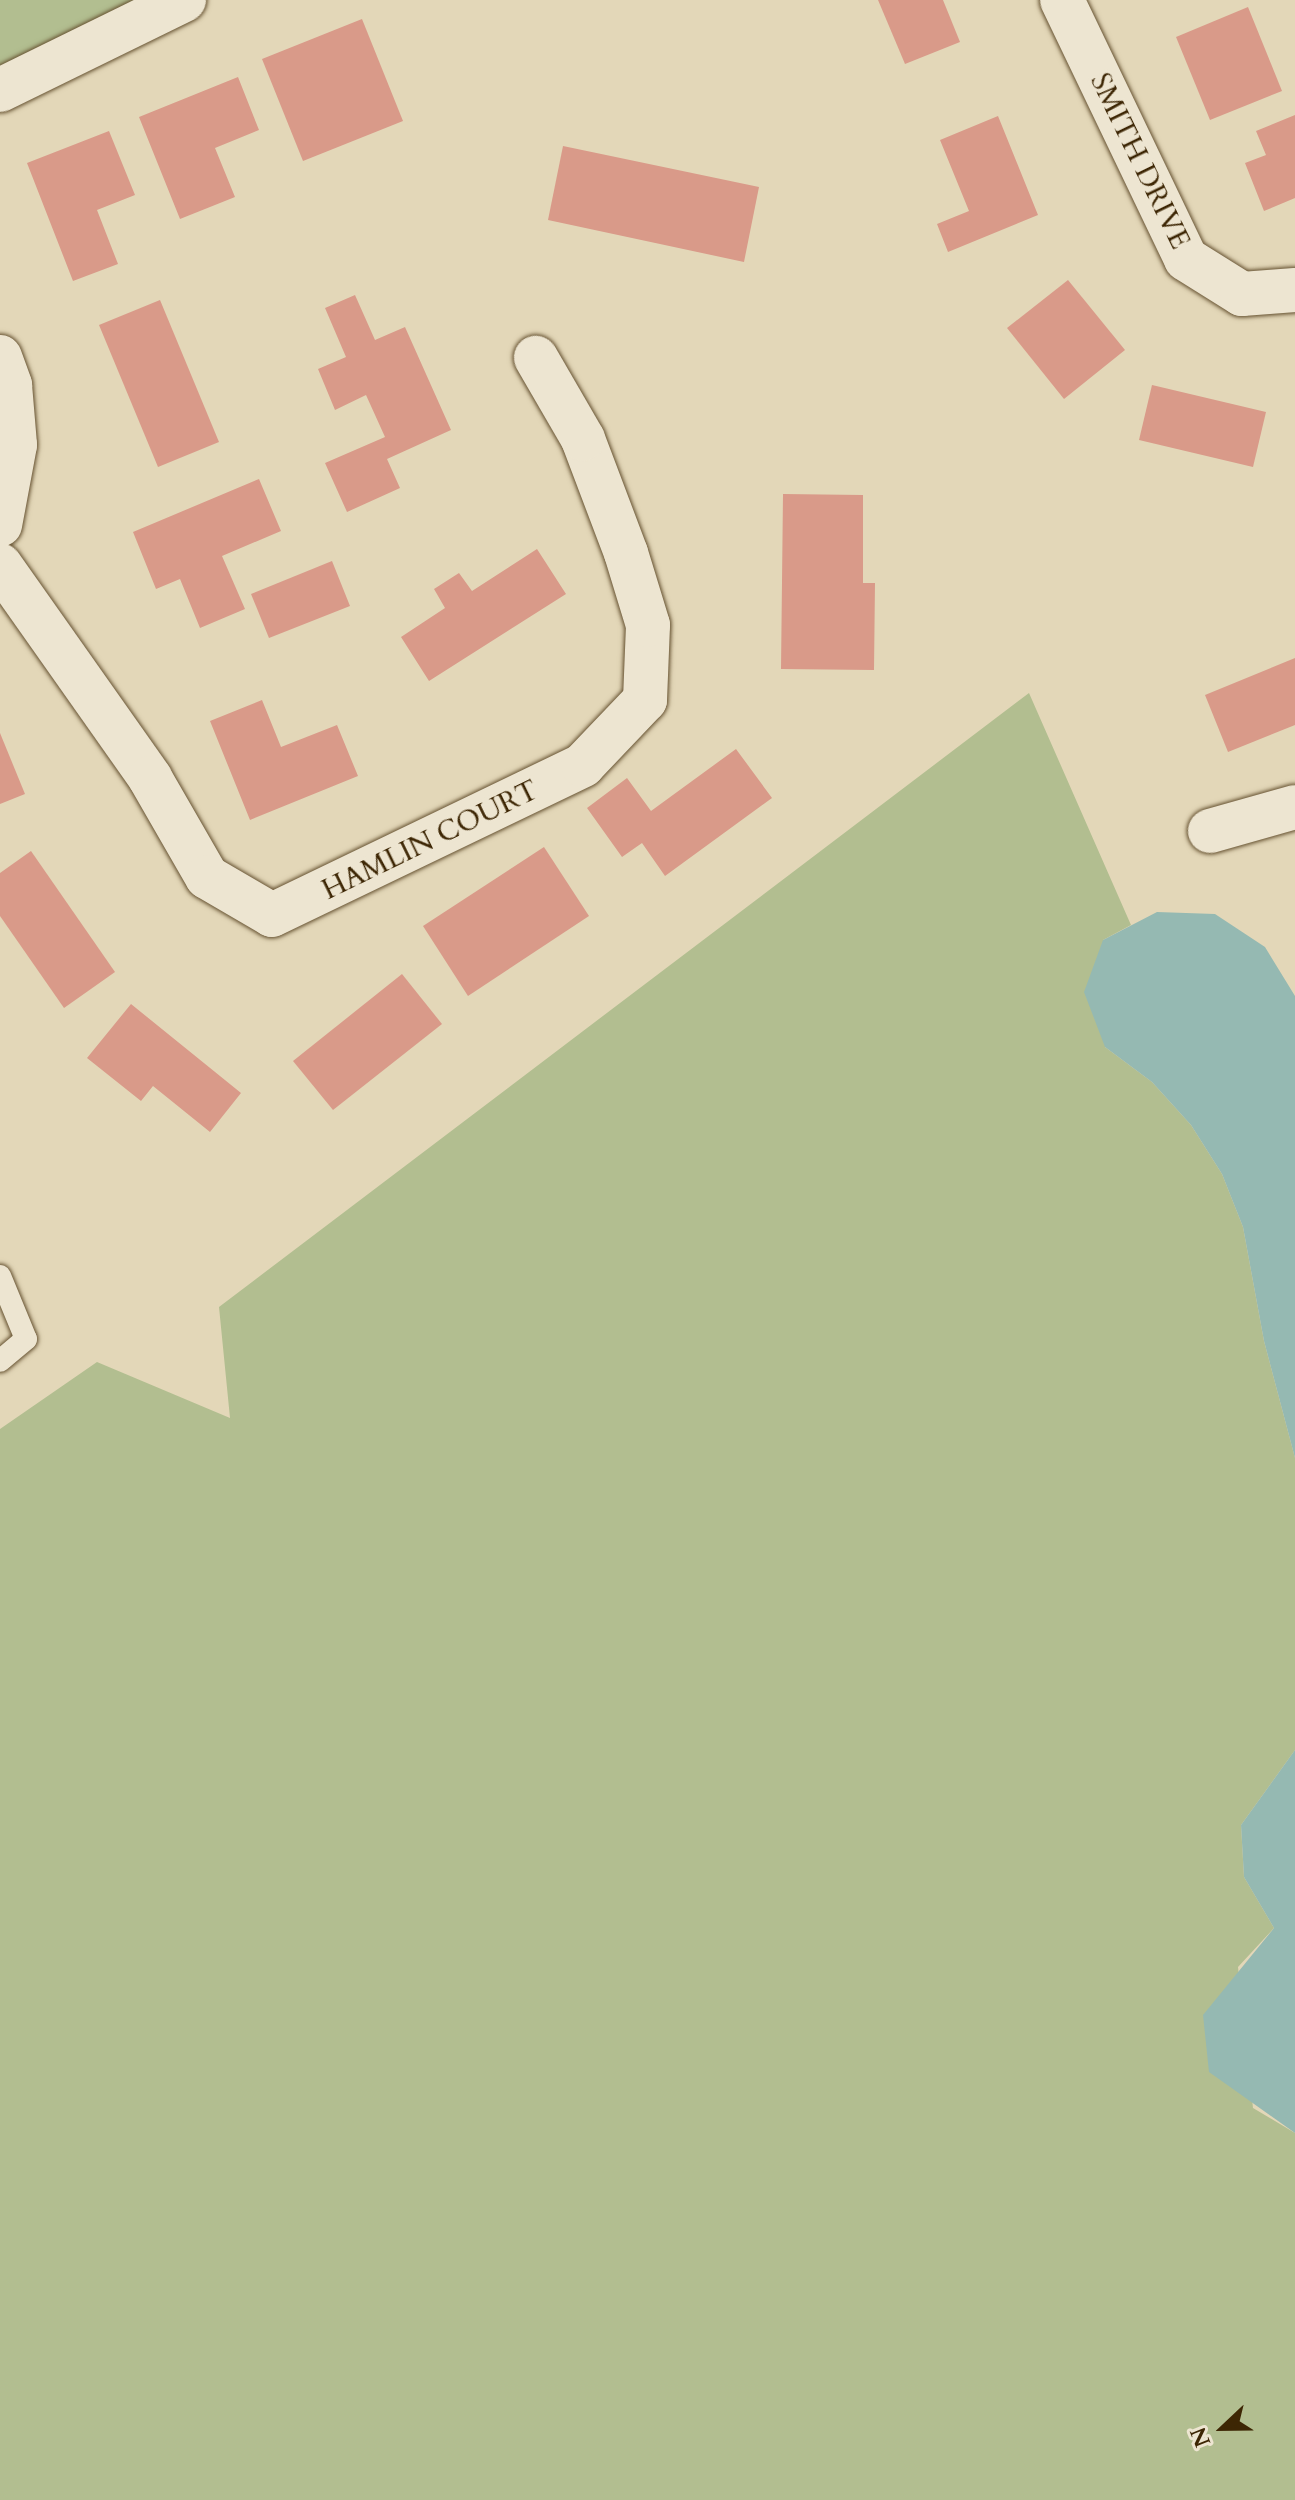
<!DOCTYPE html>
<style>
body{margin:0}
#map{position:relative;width:1295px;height:2500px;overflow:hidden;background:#e3d7b8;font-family:Cardo,serif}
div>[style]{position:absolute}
.green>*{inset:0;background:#b2be90}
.water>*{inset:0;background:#95b9b2}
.building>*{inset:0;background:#d99a89}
.roads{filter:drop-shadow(0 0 2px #665231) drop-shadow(0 0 2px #665231)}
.lane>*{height:22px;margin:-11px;padding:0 11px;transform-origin:11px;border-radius:11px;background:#ede5d1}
.street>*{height:44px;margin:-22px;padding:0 22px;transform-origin:22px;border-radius:22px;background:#ede5d1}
span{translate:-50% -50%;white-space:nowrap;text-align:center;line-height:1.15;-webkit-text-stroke:6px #ede5d1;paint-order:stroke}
.street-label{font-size:28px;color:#3d2604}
.north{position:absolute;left:1183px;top:2388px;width:80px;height:80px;-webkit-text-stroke:6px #ede5d1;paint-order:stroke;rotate:248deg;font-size:22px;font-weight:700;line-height:32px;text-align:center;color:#3d2604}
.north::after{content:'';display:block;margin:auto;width:28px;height:36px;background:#3d2604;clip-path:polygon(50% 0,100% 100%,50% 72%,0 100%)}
</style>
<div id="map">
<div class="green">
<div style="clip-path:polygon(0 0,139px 0,0 68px)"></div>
<div style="clip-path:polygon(1029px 693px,1131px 925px,1103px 940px,1105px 1047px,1152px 1082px,1191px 1125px,1222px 1174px,1243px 1227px,1264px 1341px,1295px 1458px,1295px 1750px,1241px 1825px,1244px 1877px,1274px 1928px,1238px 1967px,1253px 2108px,1295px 2133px,1295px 2500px,0 2500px,0 1429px,97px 1362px,230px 1418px,219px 1307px)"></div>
</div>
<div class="water">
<div style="clip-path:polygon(1157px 912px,1215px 914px,1265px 947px,1295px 996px,1295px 1458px,1264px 1341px,1243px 1227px,1222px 1174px,1191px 1125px,1152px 1082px,1105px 1047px,1084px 992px,1103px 940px)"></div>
<div style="clip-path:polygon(1295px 1750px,1295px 2133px,1209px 2072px,1203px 2015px,1274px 1928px,1244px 1877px,1241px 1825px)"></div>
</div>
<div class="building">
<div style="clip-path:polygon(878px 0,943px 0,960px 42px,905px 64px)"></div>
<div style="clip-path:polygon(1248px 7px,1282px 91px,1210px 120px,1176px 37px)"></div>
<div style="clip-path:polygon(362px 19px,403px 121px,303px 161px,262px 59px)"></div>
<div style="clip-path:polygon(238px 77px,259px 130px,215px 148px,235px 197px,180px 219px,139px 117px)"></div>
<div style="clip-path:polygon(1295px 115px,1295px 198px,1264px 211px,1245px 163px,1266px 155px,1256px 131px)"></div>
<div style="clip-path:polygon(998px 116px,1038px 215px,948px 252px,937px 224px,969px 211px,940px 140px)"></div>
<div style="clip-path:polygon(109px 131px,135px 195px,97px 210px,118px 264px,73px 281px,27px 163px)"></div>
<div style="clip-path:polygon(563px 146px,759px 187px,744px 262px,548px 220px)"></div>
<div style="clip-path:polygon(1068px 280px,1125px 350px,1064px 399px,1007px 328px)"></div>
<div style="clip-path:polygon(355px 295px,375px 340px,405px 327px,451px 430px,387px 459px,400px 488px,347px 512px,325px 463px,385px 437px,366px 395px,335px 410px,318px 369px,346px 357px,325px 308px)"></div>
<div style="clip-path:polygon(160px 300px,219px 442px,158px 467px,99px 325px)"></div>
<div style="clip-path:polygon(1152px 385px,1266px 412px,1253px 467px,1139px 440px)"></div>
<div style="clip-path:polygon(259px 479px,281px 531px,222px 556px,245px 609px,200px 628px,180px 579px,156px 589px,133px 532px)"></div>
<div style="clip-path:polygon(783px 494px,863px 495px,863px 583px,875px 583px,874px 670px,781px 669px)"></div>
<div style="clip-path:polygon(537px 549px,566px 594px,429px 681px,401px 637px,445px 608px,434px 589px,459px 573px,472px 591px)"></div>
<div style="clip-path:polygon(332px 561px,350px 606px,269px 638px,251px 594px)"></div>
<div style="clip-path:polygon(1295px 658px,1295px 725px,1228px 752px,1205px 695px)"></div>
<div style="clip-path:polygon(262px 700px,281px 747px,337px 725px,358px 776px,250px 820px,210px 721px)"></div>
<div style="clip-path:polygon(0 733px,25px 794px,0 804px)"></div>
<div style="clip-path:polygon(736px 749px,772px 798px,665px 876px,642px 843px,622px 857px,587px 808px,627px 778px,651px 811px)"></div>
<div style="clip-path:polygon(544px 847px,589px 916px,468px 996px,423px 926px)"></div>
<div style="clip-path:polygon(31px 851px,115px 972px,64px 1008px,0 916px,0 873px)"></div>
<div style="clip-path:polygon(402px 974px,442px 1024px,333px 1110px,293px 1061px)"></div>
<div style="clip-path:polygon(131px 1004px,241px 1093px,210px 1132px,153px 1086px,141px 1101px,87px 1058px)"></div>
</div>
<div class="roads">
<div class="lane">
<div style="left:0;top:1276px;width:68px;rotate:67.6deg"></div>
<div style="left:26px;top:1339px;width:34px;rotate:140deg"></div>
</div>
<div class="street">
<div style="left:1062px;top:0;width:287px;rotate:64.4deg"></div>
<div style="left:1186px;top:259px;width:66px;rotate:32deg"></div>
<div style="left:1242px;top:294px;width:53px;rotate:-4.3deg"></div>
<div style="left:0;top:90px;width:205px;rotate:-26.1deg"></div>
<div style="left:0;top:357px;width:30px;rotate:70deg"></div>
<div style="left:10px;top:385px;width:60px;rotate:85.2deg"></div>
<div style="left:15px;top:445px;width:81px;rotate:100.6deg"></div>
<div style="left:0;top:565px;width:261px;rotate:54.8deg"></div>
<div style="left:150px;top:778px;width:114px;rotate:60.1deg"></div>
<div style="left:207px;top:877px;width:75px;rotate:30.3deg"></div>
<div style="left:272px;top:915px;width:345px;rotate:-25.7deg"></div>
<div style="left:583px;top:765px;width:90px;rotate:-46.4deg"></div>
<div style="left:645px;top:700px;width:75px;rotate:-87.7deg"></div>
<div style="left:648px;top:625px;width:75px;rotate:-107deg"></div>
<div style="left:626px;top:553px;width:122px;rotate:-110.7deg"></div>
<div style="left:583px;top:439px;width:94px;rotate:-120.1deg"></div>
<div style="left:1210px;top:831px;width:88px;rotate:-15.8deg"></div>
</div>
</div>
<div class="street-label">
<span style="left:1140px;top:161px;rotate:64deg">SMITH DRIVE</span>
<span style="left:430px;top:840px;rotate:-26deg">HAMLIN COURT</span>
</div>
<div class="north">N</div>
</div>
